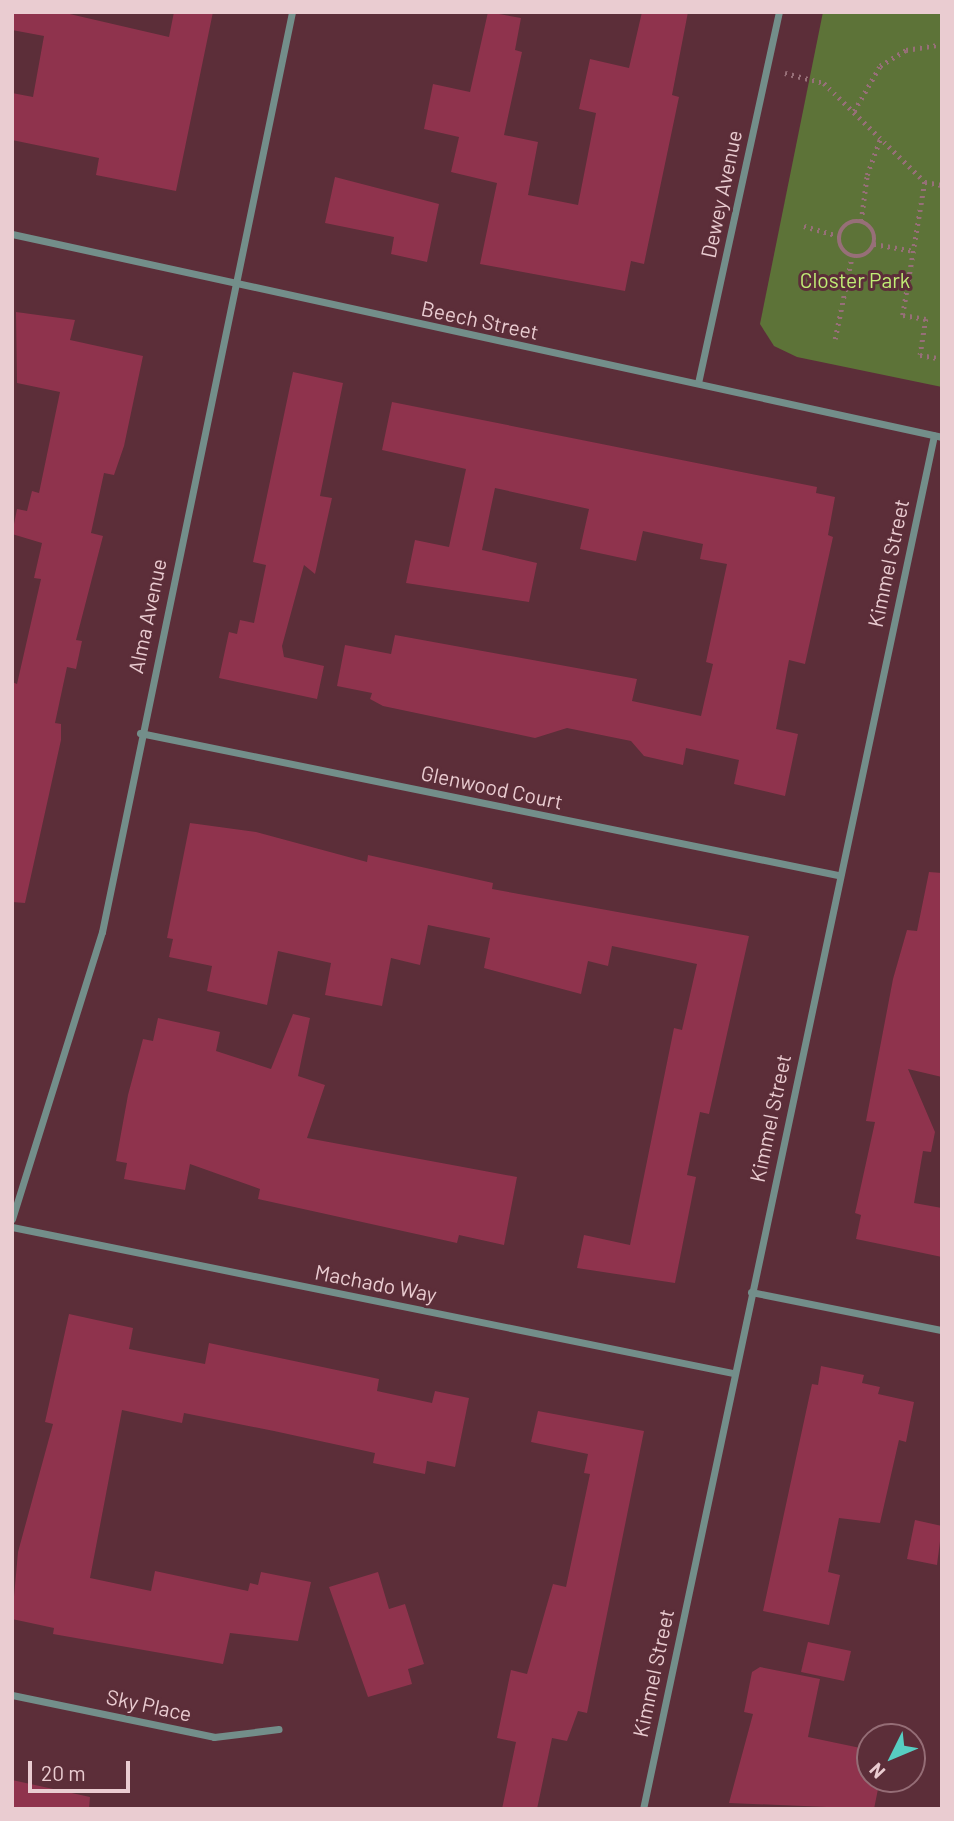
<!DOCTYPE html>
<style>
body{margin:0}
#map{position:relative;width:954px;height:1821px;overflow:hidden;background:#5c2e39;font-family:Barlow,sans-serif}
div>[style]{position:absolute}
.green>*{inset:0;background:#5d7338}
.building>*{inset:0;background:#8f334d}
.path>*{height:4.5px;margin-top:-2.25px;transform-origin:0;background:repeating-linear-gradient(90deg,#976f78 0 2px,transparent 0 7px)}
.path>.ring{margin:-2.25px;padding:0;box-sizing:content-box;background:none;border:4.5px solid #976f78;border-radius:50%}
.street>*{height:7px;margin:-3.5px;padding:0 3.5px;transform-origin:3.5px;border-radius:3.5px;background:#738e8a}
span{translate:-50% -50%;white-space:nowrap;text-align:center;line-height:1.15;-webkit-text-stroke:6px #5c2e39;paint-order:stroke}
.street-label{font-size:21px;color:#eaccd1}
.park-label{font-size:21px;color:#c0ed75}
.frame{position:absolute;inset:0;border:14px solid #eaccd1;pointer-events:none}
.north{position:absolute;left:856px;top:1723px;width:70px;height:70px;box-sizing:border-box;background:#5c2e39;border:2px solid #956d76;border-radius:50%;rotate:227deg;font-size:19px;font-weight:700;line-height:28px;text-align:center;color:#eaccd1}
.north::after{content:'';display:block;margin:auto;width:24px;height:32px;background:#57cec2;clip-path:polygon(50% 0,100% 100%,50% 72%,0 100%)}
.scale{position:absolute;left:28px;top:1761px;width:102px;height:32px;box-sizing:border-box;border:4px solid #eaccd1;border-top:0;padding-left:9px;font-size:21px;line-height:24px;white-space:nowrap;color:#eaccd1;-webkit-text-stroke:5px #5c2e39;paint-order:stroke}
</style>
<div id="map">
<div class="green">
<div style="clip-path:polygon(823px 12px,942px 12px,942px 387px,797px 357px,774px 346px,760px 324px)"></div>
</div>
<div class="building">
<div style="clip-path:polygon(12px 12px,61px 12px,169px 37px,174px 12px,213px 12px,176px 191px,96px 175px,99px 158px,12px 140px,12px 93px,33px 97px,44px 36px,12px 30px)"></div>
<div style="clip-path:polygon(488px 12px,521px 18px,515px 50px,522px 52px,504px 135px,538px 142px,528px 195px,578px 205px,596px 113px,579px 109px,590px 59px,629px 68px,642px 12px,688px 12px,672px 95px,679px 97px,644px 264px,631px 261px,625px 291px,480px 264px,497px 183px,451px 172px,459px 137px,424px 129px,433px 84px,470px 92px)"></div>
<div style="clip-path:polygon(335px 177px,439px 204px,427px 262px,391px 254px,394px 237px,325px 223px)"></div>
<div style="clip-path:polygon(16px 312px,75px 320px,70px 340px,143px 356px,124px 446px,114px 475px,104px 473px,91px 533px,103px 536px,76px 640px,82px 641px,76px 669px,67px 667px,55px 723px,61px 724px,61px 740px,25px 903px,12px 902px,12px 682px,17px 684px,41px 579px,34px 578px,42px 543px,12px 534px,17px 509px,27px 511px,32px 491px,39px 493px,60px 392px,17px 383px)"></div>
<div style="clip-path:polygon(293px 372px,343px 383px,320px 496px,332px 498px,315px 574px,304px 565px,282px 646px,284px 657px,324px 666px,317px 699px,219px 678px,229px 632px,237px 634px,240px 620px,254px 623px,266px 565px,253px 562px)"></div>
<div style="clip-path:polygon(392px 402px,817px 487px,816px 493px,835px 497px,828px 535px,833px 537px,805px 664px,789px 660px,776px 729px,798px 734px,785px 796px,734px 784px,739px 760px,686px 748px,683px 765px,644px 756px,631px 741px,567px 728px,535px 738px,383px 706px,370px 699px,372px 693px,337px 686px,345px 645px,391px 654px,395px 635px,637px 679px,632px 701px,701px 716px,713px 664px,706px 662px,727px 564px,700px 559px,703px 544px,643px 531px,636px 561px,580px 549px,589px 509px,495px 488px,482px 550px,537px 563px,529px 602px,406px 583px,415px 540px,449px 547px,466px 469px,382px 450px)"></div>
<div style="clip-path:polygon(190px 823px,256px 832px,367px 862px,368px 855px,493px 883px,492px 889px,749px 936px,709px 1114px,700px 1112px,687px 1175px,696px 1177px,675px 1283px,577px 1268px,584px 1235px,630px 1245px,674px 1028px,682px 1030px,697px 964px,612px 946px,608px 966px,588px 961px,581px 994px,484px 968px,490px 938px,428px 925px,420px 965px,391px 958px,382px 1006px,325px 995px,331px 963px,278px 951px,267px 1005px,207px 991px,212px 966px,169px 957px,173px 939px,167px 938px)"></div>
<div style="clip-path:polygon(929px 872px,942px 873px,942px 1077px,908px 1069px,935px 1132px,931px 1152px,923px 1151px,914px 1203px,942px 1208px,942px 1257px,856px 1239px,861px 1215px,855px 1213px,875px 1122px,866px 1121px,893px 979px,907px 930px,917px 931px)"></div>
<div style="clip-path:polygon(293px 1014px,310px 1018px,298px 1076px,325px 1085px,307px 1138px,517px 1177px,504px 1245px,459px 1235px,457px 1243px,258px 1199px,260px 1189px,190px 1164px,185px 1190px,124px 1179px,127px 1163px,116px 1161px,128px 1095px,143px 1039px,153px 1041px,158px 1018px,220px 1032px,216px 1051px,271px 1069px)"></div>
<div style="clip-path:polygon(69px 1314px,133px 1328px,129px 1349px,205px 1364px,209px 1343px,379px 1379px,377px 1391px,432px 1403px,435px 1391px,469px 1398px,455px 1467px,427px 1461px,425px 1474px,373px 1463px,375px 1453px,274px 1431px,184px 1413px,182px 1423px,122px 1410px,90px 1578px,151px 1591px,155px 1571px,248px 1591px,250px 1583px,258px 1585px,261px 1572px,311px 1582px,298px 1641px,230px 1633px,223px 1664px,53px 1634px,54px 1628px,12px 1619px,18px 1552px,53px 1424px,45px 1422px)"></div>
<div style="clip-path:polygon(821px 1366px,864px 1375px,862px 1383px,880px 1387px,878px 1394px,914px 1402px,906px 1442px,899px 1440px,880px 1523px,839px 1518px,828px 1572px,840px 1575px,829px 1625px,763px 1611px,812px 1384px,818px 1385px)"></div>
<div style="clip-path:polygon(538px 1411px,644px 1431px,587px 1713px,578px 1711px,567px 1741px,552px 1738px,537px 1809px,502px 1809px,516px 1742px,497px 1738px,511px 1670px,527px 1674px,553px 1584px,566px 1587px,590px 1474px,584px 1473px,588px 1454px,531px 1442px)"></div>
<div style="clip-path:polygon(915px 1520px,942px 1526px,937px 1565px,907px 1559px)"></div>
<div style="clip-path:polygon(378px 1572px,389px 1609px,405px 1604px,424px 1664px,408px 1669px,412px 1684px,368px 1697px,329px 1587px)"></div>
<div style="clip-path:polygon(808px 1642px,851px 1651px,844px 1681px,801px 1672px)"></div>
<div style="clip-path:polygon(760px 1667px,820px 1679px,808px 1737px,870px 1750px,870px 1779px,880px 1779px,874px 1809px,729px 1803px,753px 1714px,744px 1712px,752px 1672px)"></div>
<div style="clip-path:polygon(12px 1780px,90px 1797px,89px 1809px,12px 1809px)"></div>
</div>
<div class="path">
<div style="left:785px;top:73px;width:40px;rotate:14.4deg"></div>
<div style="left:824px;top:83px;width:141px;rotate:44.4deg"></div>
<div style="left:925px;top:182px;width:17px;rotate:10deg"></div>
<div style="left:854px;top:111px;width:52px;rotate:-60deg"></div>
<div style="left:880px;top:66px;width:31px;rotate:-32deg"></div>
<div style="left:906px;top:50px;width:36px;rotate:-9deg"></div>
<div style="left:925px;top:182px;width:135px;rotate:99.4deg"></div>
<div style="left:903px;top:315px;width:23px;rotate:10deg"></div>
<div style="left:926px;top:319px;width:36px;rotate:99deg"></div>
<div style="left:920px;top:355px;width:22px;rotate:10deg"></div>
<div style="left:861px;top:221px;width:46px;rotate:-82.6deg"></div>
<div style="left:867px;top:175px;width:38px;rotate:-70deg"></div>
<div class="ring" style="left:839px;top:221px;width:31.5px;height:31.5px"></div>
<div style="left:804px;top:226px;width:36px;rotate:16deg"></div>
<div style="left:874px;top:244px;width:41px;rotate:9.9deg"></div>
<div style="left:835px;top:339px;width:85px;rotate:-78.4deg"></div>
</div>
<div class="street">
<div style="left:12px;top:234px;width:952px;rotate:12.31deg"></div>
<div style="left:698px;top:383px;width:380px;rotate:-77.7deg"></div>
<div style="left:140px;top:733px;width:712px;rotate:11.5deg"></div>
<div style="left:12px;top:1219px;width:301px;rotate:-72.6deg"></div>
<div style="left:102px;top:932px;width:939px;rotate:-78.33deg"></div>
<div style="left:12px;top:1227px;width:736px;rotate:11.45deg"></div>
<div style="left:751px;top:1292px;width:195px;rotate:11.3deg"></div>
<div style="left:12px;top:1695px;width:206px;rotate:11.7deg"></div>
<div style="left:214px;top:1737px;width:65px;rotate:-7deg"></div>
<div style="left:643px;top:1809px;width:1404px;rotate:-78.04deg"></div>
</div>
<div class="street-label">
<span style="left:721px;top:194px;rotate:-78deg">Dewey Avenue</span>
<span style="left:480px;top:320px;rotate:12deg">Beech Street</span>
<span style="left:888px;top:563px;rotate:-78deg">Kimmel Street</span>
<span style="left:147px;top:616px;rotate:-78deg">Alma Avenue</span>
<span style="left:492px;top:787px;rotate:12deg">Glenwood Court</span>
<span style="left:770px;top:1118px;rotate:-78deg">Kimmel Street</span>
<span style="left:376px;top:1283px;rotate:11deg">Machado Way</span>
<span style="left:653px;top:1673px;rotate:-78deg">Kimmel Street</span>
<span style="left:149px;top:1705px;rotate:12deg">Sky Place</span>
</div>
<div class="park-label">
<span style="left:855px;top:280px">Closter Park</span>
</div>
<div class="frame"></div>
<div class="north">N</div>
<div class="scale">20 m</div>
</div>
